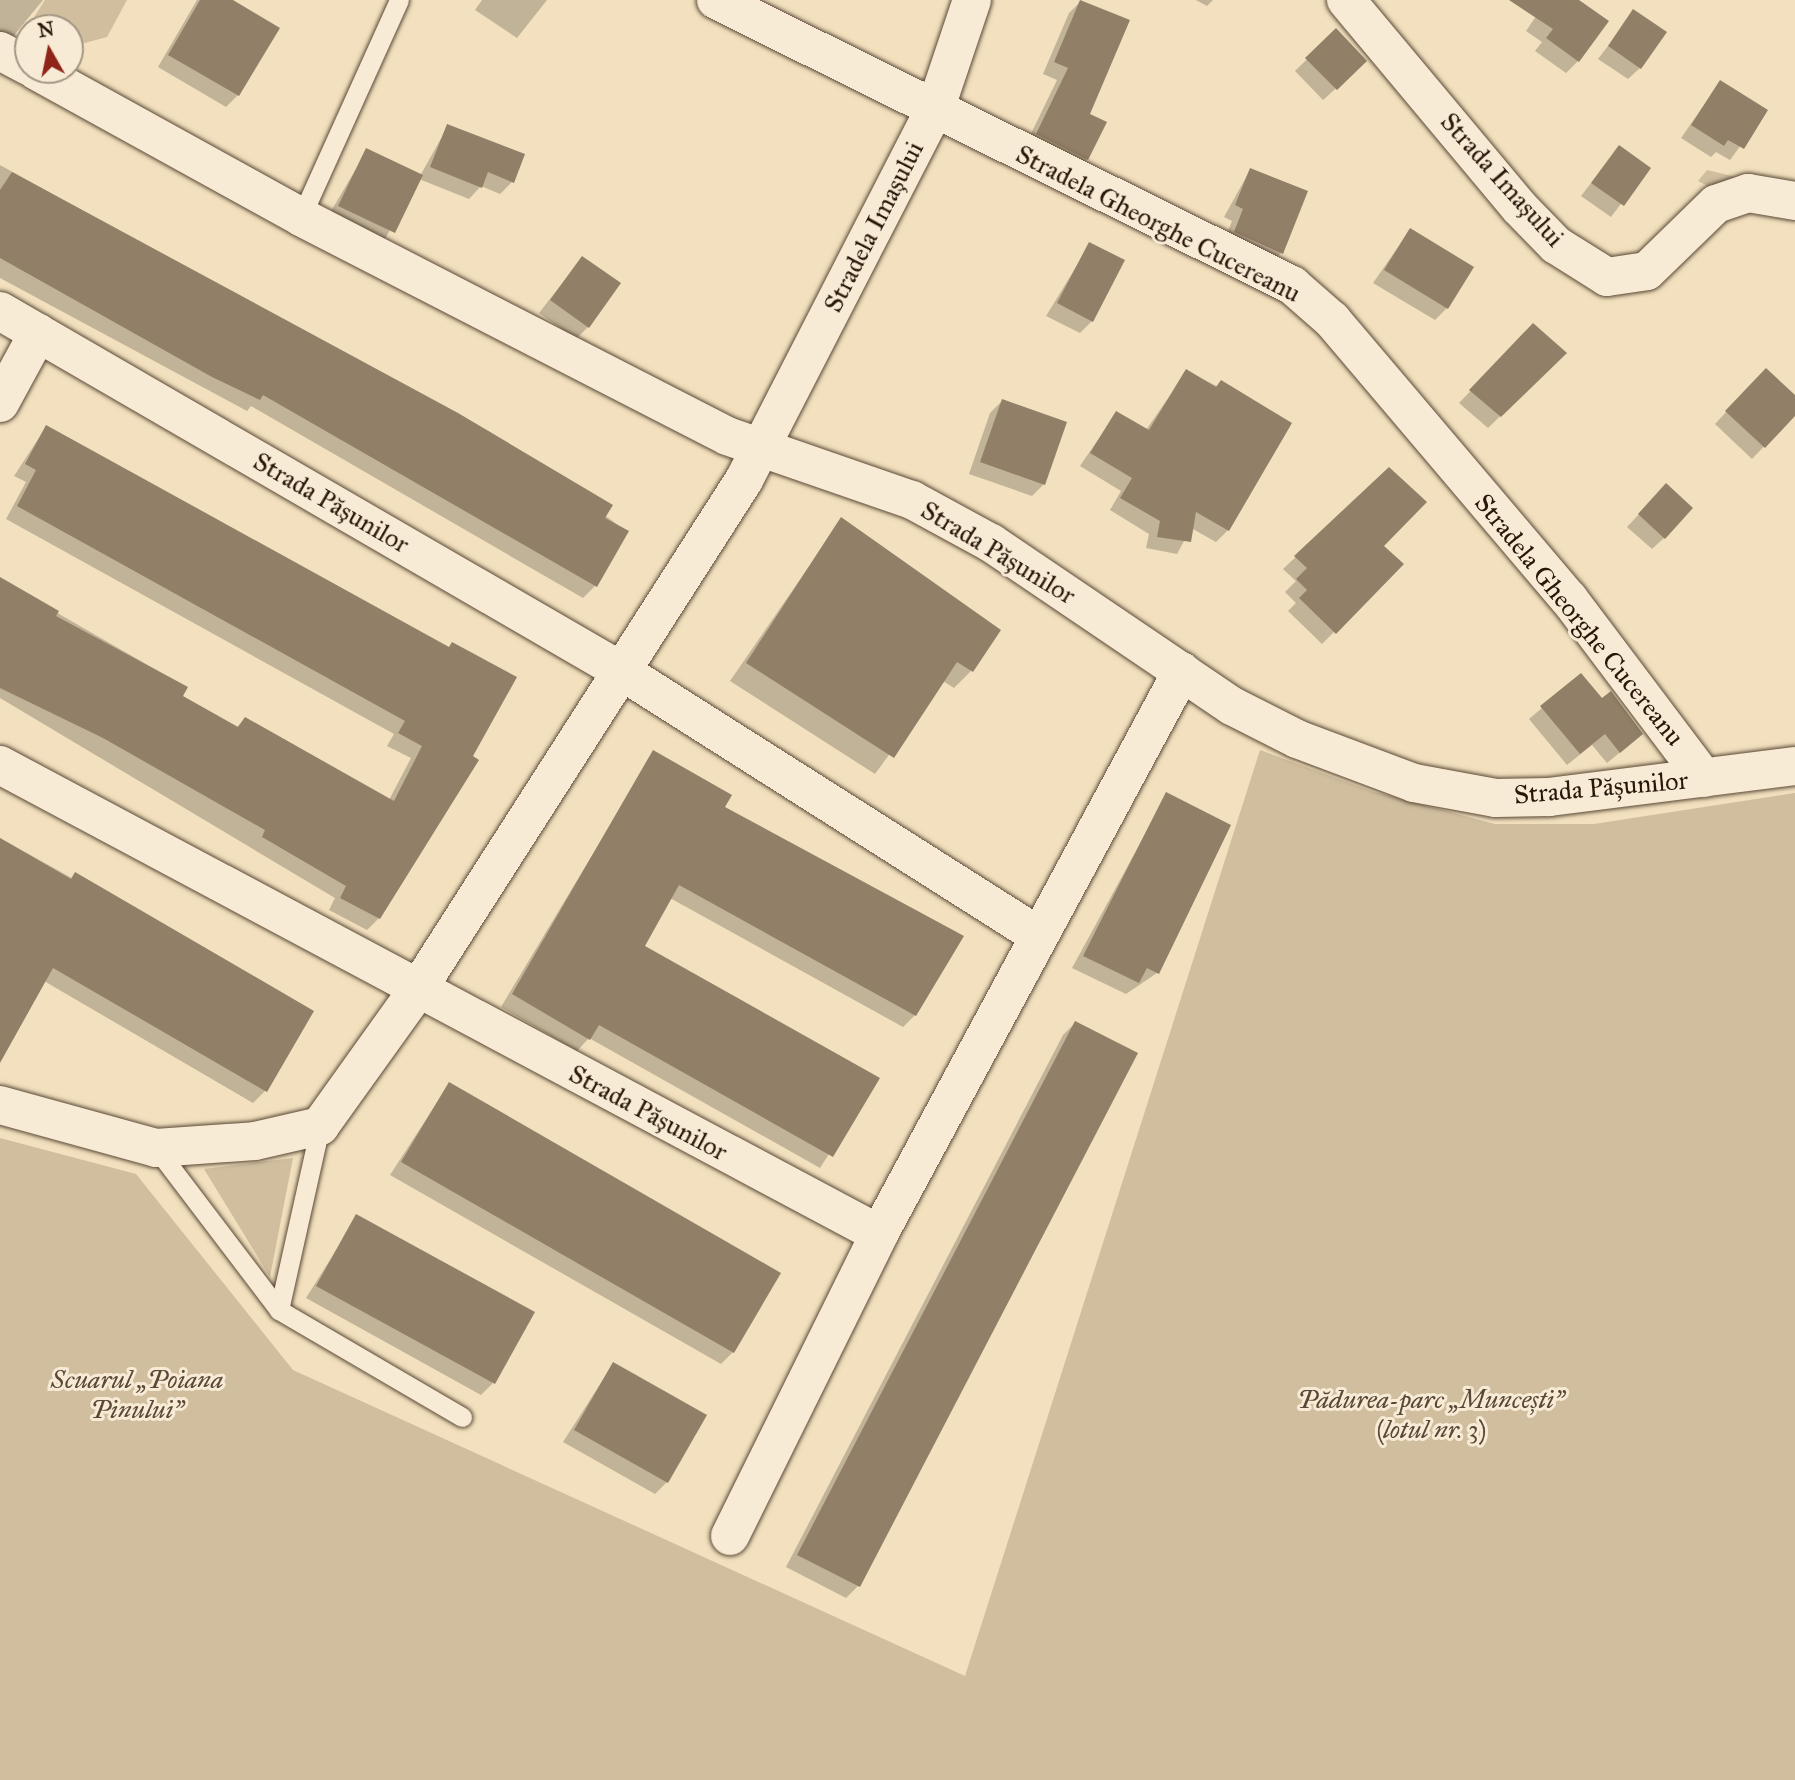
<!DOCTYPE html>
<meta charset="utf-8">
<style>
body{margin:0}
#map{position:relative;width:1795px;height:1780px;overflow:hidden;background:#f2e0be;font-family:"IM FELL Great Primer",serif}
div>[style]{position:absolute}
.green>*{inset:0;background:#d0be9f}
.shadow>*{inset:0;background:#0003}
.building>*{inset:0;background:#917f67}
.roads{filter:drop-shadow(0 0 2px #5a4836) drop-shadow(0 0 2px #5a4836)}
.service>*{height:19px;margin:-9.5px;padding:0 9.5px;transform-origin:9.5px;border-radius:9.5px;background:#f7ebd5}
.minor>*{height:38px;margin:-19px;padding:0 19px;transform-origin:19px;border-radius:19px;background:#f7ebd5}
span{translate:-50% -50%;white-space:nowrap;text-align:center;line-height:1.15;-webkit-text-stroke:6px #f7ebd5;paint-order:stroke}
.street-label{font-size:26px;color:#281609}
.park-label{font-size:26px;color:#5a4836;font-style:italic}
.north{position:absolute;left:14px;top:14px;width:70px;height:70px;box-sizing:border-box;background:#f7ebd5;border:2px solid #a49683;border-radius:50%;rotate:351deg;font-size:19px;font-weight:700;line-height:28px;text-align:center;color:#281609}
.north::after{content:'';display:block;margin:auto;width:24px;height:32px;background:#8f2418;clip-path:polygon(50% 0,100% 100%,50% 72%,0 100%)}
</style>
<div id="map">
<div class="green">
<div style="clip-path:polygon(45px 0,127px 0,107px 37px,70px 47px,70px 28px,31px 22px)"></div>
<div style="clip-path:polygon(1707px 170px,1795px 191px,1714px 189px,1698px 181px)"></div>
<div style="clip-path:polygon(1260px 750px,1371px 791px,1495px 824px,1594px 824px,1795px 793px,1795px 1780px,0 1780px,0 1138px,136px 1174px,293px 1370px,965px 1676px)"></div>
<div style="clip-path:polygon(293px 1158px,270px 1277px,204px 1169px)"></div>
</div>
<div class="shadow">
<div style="clip-path:polygon(0 0,43px 0,11px 39px,0 32px)"></div>
<div style="clip-path:polygon(197px 0,229px 0,238px 95px,226px 107px,158px 67px)"></div>
<div style="clip-path:polygon(482px 0,547px 0,517px 38px,475px 10px)"></div>
<div style="clip-path:polygon(1196px 0,1213px 0,1207px 6px)"></div>
<div style="clip-path:polygon(1547px 0,1576px 0,1578px 61px,1566px 73px,1535px 51px,1542px 42px,1526px 31px)"></div>
<div style="clip-path:polygon(1081px 1px,1087px 159px,1075px 171px,1025px 146px,1057px 80px,1043px 74px,1069px 13px)"></div>
<div style="clip-path:polygon(1634px 12px,1640px 68px,1628px 79px,1598px 59px)"></div>
<div style="clip-path:polygon(1336px 31px,1353px 73px,1323px 100px,1295px 71px)"></div>
<div style="clip-path:polygon(1720px 82px,1766px 111px,1730px 160px,1716px 152px,1711px 157px,1681px 138px)"></div>
<div style="clip-path:polygon(448px 126px,512px 182px,500px 194px,481px 186px,469px 199px,419px 179px,382px 244px,327px 218px,367px 150px,420px 176px)"></div>
<div style="clip-path:polygon(1619px 147px,1648px 168px,1611px 217px,1581px 196px)"></div>
<div style="clip-path:polygon(0 165px,524px 454px,627px 532px,595px 586px,583px 598px,251px 406px,247px 411px,0 278px)"></div>
<div style="clip-path:polygon(1250px 170px,1281px 253px,1269px 265px,1223px 244px,1232px 221px,1224px 217px)"></div>
<div style="clip-path:polygon(1410px 230px,1447px 308px,1435px 320px,1373px 283px)"></div>
<div style="clip-path:polygon(1090px 244px,1092px 321px,1080px 333px,1046px 316px)"></div>
<div style="clip-path:polygon(582px 258px,588px 327px,576px 339px,539px 313px)"></div>
<div style="clip-path:polygon(1533px 326px,1565px 353px,1488px 428px,1459px 403px)"></div>
<div style="clip-path:polygon(1187px 371px,1289px 423px,1228px 530px,1216px 542px,1191px 528px,1177px 554px,1146px 548px,1149px 534px,1110px 510px,1121px 491px,1080px 466px,1116px 413px,1146px 430px)"></div>
<div style="clip-path:polygon(1754px 382px,1795px 397px,1795px 414px,1752px 459px,1715px 424px)"></div>
<div style="clip-path:polygon(1002px 401px,1044px 484px,1032px 496px,969px 474px,990px 413px)"></div>
<div style="clip-path:polygon(46px 427px,447px 649px,379px 918px,367px 930px,329px 910px,335px 898px,0 698px,0 580px,186px 687px,181px 697px,236px 728px,245px 719px,389px 800px,411px 758px,387px 746px,394px 734px,6px 519px,26px 482px,14px 476px)"></div>
<div style="clip-path:polygon(1389px 469px,1382px 546px,1402px 564px,1322px 644px,1288px 611px,1296px 603px,1285px 592px,1296px 581px,1283px 569px)"></div>
<div style="clip-path:polygon(1654px 498px,1664px 538px,1652px 549px,1627px 527px)"></div>
<div style="clip-path:polygon(841px 520px,971px 671px,954px 688px,943px 681px,875px 774px,730px 681px)"></div>
<div style="clip-path:polygon(1581px 675px,1629px 745px,1607px 763px,1592px 745px,1567px 765px,1529px 719px)"></div>
<div style="clip-path:polygon(654px 752px,722px 807px,915px 1015px,903px 1027px,670px 898px,642px 947px,878px 1078px,820px 1168px,589px 1038px,577px 1051px,501px 1007px)"></div>
<div style="clip-path:polygon(1167px 794px,1157px 973px,1126px 994px,1072px 968px)"></div>
<div style="clip-path:polygon(0 838px,312px 1012px,265px 1091px,253px 1103px,44px 981px,0 1060px)"></div>
<div style="clip-path:polygon(1075px 1023px,1135px 1054px,858px 1586px,846px 1598px,786px 1567px,1063px 1035px)"></div>
<div style="clip-path:polygon(449px 1084px,733px 1352px,721px 1364px,390px 1175px)"></div>
<div style="clip-path:polygon(357px 1217px,493px 1383px,481px 1395px,306px 1298px)"></div>
<div style="clip-path:polygon(613px 1364px,667px 1482px,655px 1494px,563px 1442px)"></div>
</div>
<div class="building">
<div style="clip-path:polygon(200px 0,233px 0,280px 28px,239px 96px,168px 55px)"></div>
<div style="clip-path:polygon(1080px 0,1130px 20px,1090px 114px,1107px 122px,1088px 160px,1036px 134px,1068px 68px,1054px 62px)"></div>
<div style="clip-path:polygon(1509px 0,1579px 0,1609px 21px,1579px 62px,1546px 38px,1553px 29px)"></div>
<div style="clip-path:polygon(1633px 9px,1667px 32px,1641px 69px,1608px 46px)"></div>
<div style="clip-path:polygon(1336px 28px,1367px 61px,1337px 90px,1305px 58px)"></div>
<div style="clip-path:polygon(1720px 80px,1768px 110px,1744px 149px,1728px 140px,1724px 146px,1691px 125px)"></div>
<div style="clip-path:polygon(447px 124px,525px 154px,514px 183px,488px 172px,482px 188px,430px 167px)"></div>
<div style="clip-path:polygon(1619px 145px,1651px 168px,1624px 206px,1591px 183px)"></div>
<div style="clip-path:polygon(366px 148px,423px 175px,395px 233px,338px 206px)"></div>
<div style="clip-path:polygon(1250px 168px,1308px 191px,1283px 254px,1234px 232px,1243px 209px,1235px 205px)"></div>
<div style="clip-path:polygon(12px 172px,458px 413px,613px 505px,605px 518px,629px 531px,597px 587px,263px 395px,260px 400px,212px 377px,0 258px,0 190px)"></div>
<div style="clip-path:polygon(1410px 228px,1474px 267px,1448px 309px,1384px 270px)"></div>
<div style="clip-path:polygon(1089px 242px,1125px 260px,1093px 322px,1057px 303px)"></div>
<div style="clip-path:polygon(582px 256px,621px 283px,589px 328px,550px 300px)"></div>
<div style="clip-path:polygon(1533px 323px,1567px 353px,1501px 417px,1469px 390px)"></div>
<div style="clip-path:polygon(1766px 368px,1795px 395px,1795px 416px,1765px 448px,1725px 411px)"></div>
<div style="clip-path:polygon(1186px 369px,1216px 387px,1221px 380px,1292px 423px,1229px 531px,1196px 512px,1191px 542px,1157px 537px,1160px 521px,1120px 498px,1132px 478px,1090px 453px,1116px 411px,1149px 430px)"></div>
<div style="clip-path:polygon(1002px 399px,1067px 422px,1045px 485px,980px 462px)"></div>
<div style="clip-path:polygon(46px 425px,449px 647px,452px 642px,517px 677px,473px 756px,479px 760px,380px 919px,340px 898px,346px 886px,262px 837px,265px 830px,103px 738px,0 688px,0 577px,59px 611px,56px 616px,188px 687px,183px 696px,238px 727px,245px 717px,394px 801px,422px 746px,398px 733px,405px 721px,17px 506px,36px 470px,25px 464px)"></div>
<div style="clip-path:polygon(1389px 467px,1427px 502px,1384px 546px,1404px 564px,1336px 634px,1299px 598px,1307px 590px,1296px 579px,1307px 568px,1294px 556px)"></div>
<div style="clip-path:polygon(1666px 483px,1693px 508px,1665px 539px,1638px 514px)"></div>
<div style="clip-path:polygon(841px 517px,1001px 630px,973px 672px,957px 662px,894px 758px,746px 663px)"></div>
<div style="clip-path:polygon(1581px 673px,1602px 698px,1611px 691px,1643px 734px,1620px 753px,1605px 734px,1580px 754px,1540px 706px)"></div>
<div style="clip-path:polygon(653px 750px,732px 795px,725px 807px,964px 936px,916px 1016px,679px 885px,645px 946px,880px 1078px,833px 1157px,599px 1025px,590px 1040px,512px 994px)"></div>
<div style="clip-path:polygon(1166px 792px,1231px 825px,1159px 974px,1147px 968px,1139px 983px,1083px 956px)"></div>
<div style="clip-path:polygon(0 838px,71px 879px,75px 872px,314px 1011px,267px 1092px,53px 968px,0 1063px)"></div>
<div style="clip-path:polygon(1075px 1021px,1138px 1053px,860px 1587px,797px 1555px)"></div>
<div style="clip-path:polygon(449px 1082px,781px 1273px,734px 1353px,401px 1162px)"></div>
<div style="clip-path:polygon(356px 1214px,535px 1312px,495px 1384px,316px 1286px)"></div>
<div style="clip-path:polygon(613px 1362px,707px 1415px,668px 1483px,574px 1430px)"></div>
</div>
<div class="roads">
<div class="service">
<div style="left:301px;top:217px;width:238px;rotate:-65.7deg"></div>
<div style="left:156px;top:1148px;width:203px;rotate:52.8deg"></div>
<div style="left:279px;top:1310px;width:212px;rotate:30.3deg"></div>
<div style="left:279px;top:1310px;width:189px;rotate:-77.4deg"></div>
</div>
<div class="minor">
<div style="left:716px;top:0;width:643px;rotate:26.33deg"></div>
<div style="left:1292px;top:285px;width:53px;rotate:41.2deg"></div>
<div style="left:1332px;top:320px;width:366px;rotate:49.7deg"></div>
<div style="left:1569px;top:599px;width:224px;rotate:53deg"></div>
<div style="left:1346px;top:0;width:270px;rotate:50.1deg"></div>
<div style="left:1519px;top:207px;width:53px;rotate:45.8deg"></div>
<div style="left:1556px;top:245px;width:60px;rotate:32.1deg"></div>
<div style="left:1607px;top:277px;width:40px;rotate:-8.5deg"></div>
<div style="left:1647px;top:271px;width:96px;rotate:-44.2deg"></div>
<div style="left:1716px;top:204px;width:34px;rotate:-19deg"></div>
<div style="left:1748px;top:193px;width:48px;rotate:9.7deg"></div>
<div style="left:0;top:51px;width:32px;rotate:28deg"></div>
<div style="left:35px;top:70px;width:304px;rotate:28.9deg"></div>
<div style="left:301px;top:217px;width:479px;rotate:27.2deg"></div>
<div style="left:727px;top:436px;width:196px;rotate:19.1deg"></div>
<div style="left:912px;top:500px;width:90px;rotate:28.6deg"></div>
<div style="left:991px;top:543px;width:291px;rotate:34.1deg"></div>
<div style="left:1232px;top:706px;width:73px;rotate:26.9deg"></div>
<div style="left:1297px;top:739px;width:125px;rotate:20.6deg"></div>
<div style="left:1414px;top:783px;width:83px;rotate:10.4deg"></div>
<div style="left:1496px;top:798px;width:53px;rotate:-1.1deg"></div>
<div style="left:1549px;top:797px;width:248px;rotate:-7.2deg"></div>
<div style="left:0;top:311px;width:720px;rotate:30.09deg"></div>
<div style="left:623px;top:672px;width:489px;rotate:32.4deg"></div>
<div style="left:0;top:403px;width:80px;rotate:-61.5deg"></div>
<div style="left:0;top:765px;width:996px;rotate:28.08deg"></div>
<div style="left:0;top:1105px;width:162px;rotate:15.4deg"></div>
<div style="left:156px;top:1148px;width:99px;rotate:-4deg"></div>
<div style="left:255px;top:1141px;width:67px;rotate:-13deg"></div>
<div style="left:320px;top:1126px;width:165px;rotate:-54.4deg"></div>
<div style="left:416px;top:992px;width:608px;rotate:-57.36deg"></div>
<div style="left:744px;top:480px;width:420px;rotate:-62.8deg"></div>
<div style="left:936px;top:107px;width:113px;rotate:-71.4deg"></div>
<div style="left:730px;top:1536px;width:337px;rotate:-63.7deg"></div>
<div style="left:879px;top:1234px;width:639px;rotate:-61.71deg"></div>
</div>
</div>
<div class="street-label">
<span style="left:1502px;top:180px;rotate:48deg">Strada Imașului</span>
<span style="left:1158px;top:224px;rotate:27deg">Stradela Gheorghe Cucereanu</span>
<span style="left:874px;top:227px;rotate:-63deg">Stradela Imașului</span>
<span style="left:331px;top:503px;rotate:30deg">Strada Pășunilor</span>
<span style="left:998px;top:553px;rotate:31deg">Strada Pășunilor</span>
<span style="left:1579px;top:620px;rotate:51deg">Stradela Gheorghe Cucereanu</span>
<span style="left:1601px;top:788px;rotate:-5deg">Strada Pășunilor</span>
<span style="left:648px;top:1113px;rotate:28deg">Strada Pășunilor</span>
</div>
<div class="park-label">
<span style="left:137px;top:1395px">Scuarul „Poiana<br>Pinului”</span>
<span style="left:1431px;top:1415px">Pădurea-parc „Muncești”<br>(lotul nr. 3)</span>
</div>
<div class="north">N</div>
</div>
